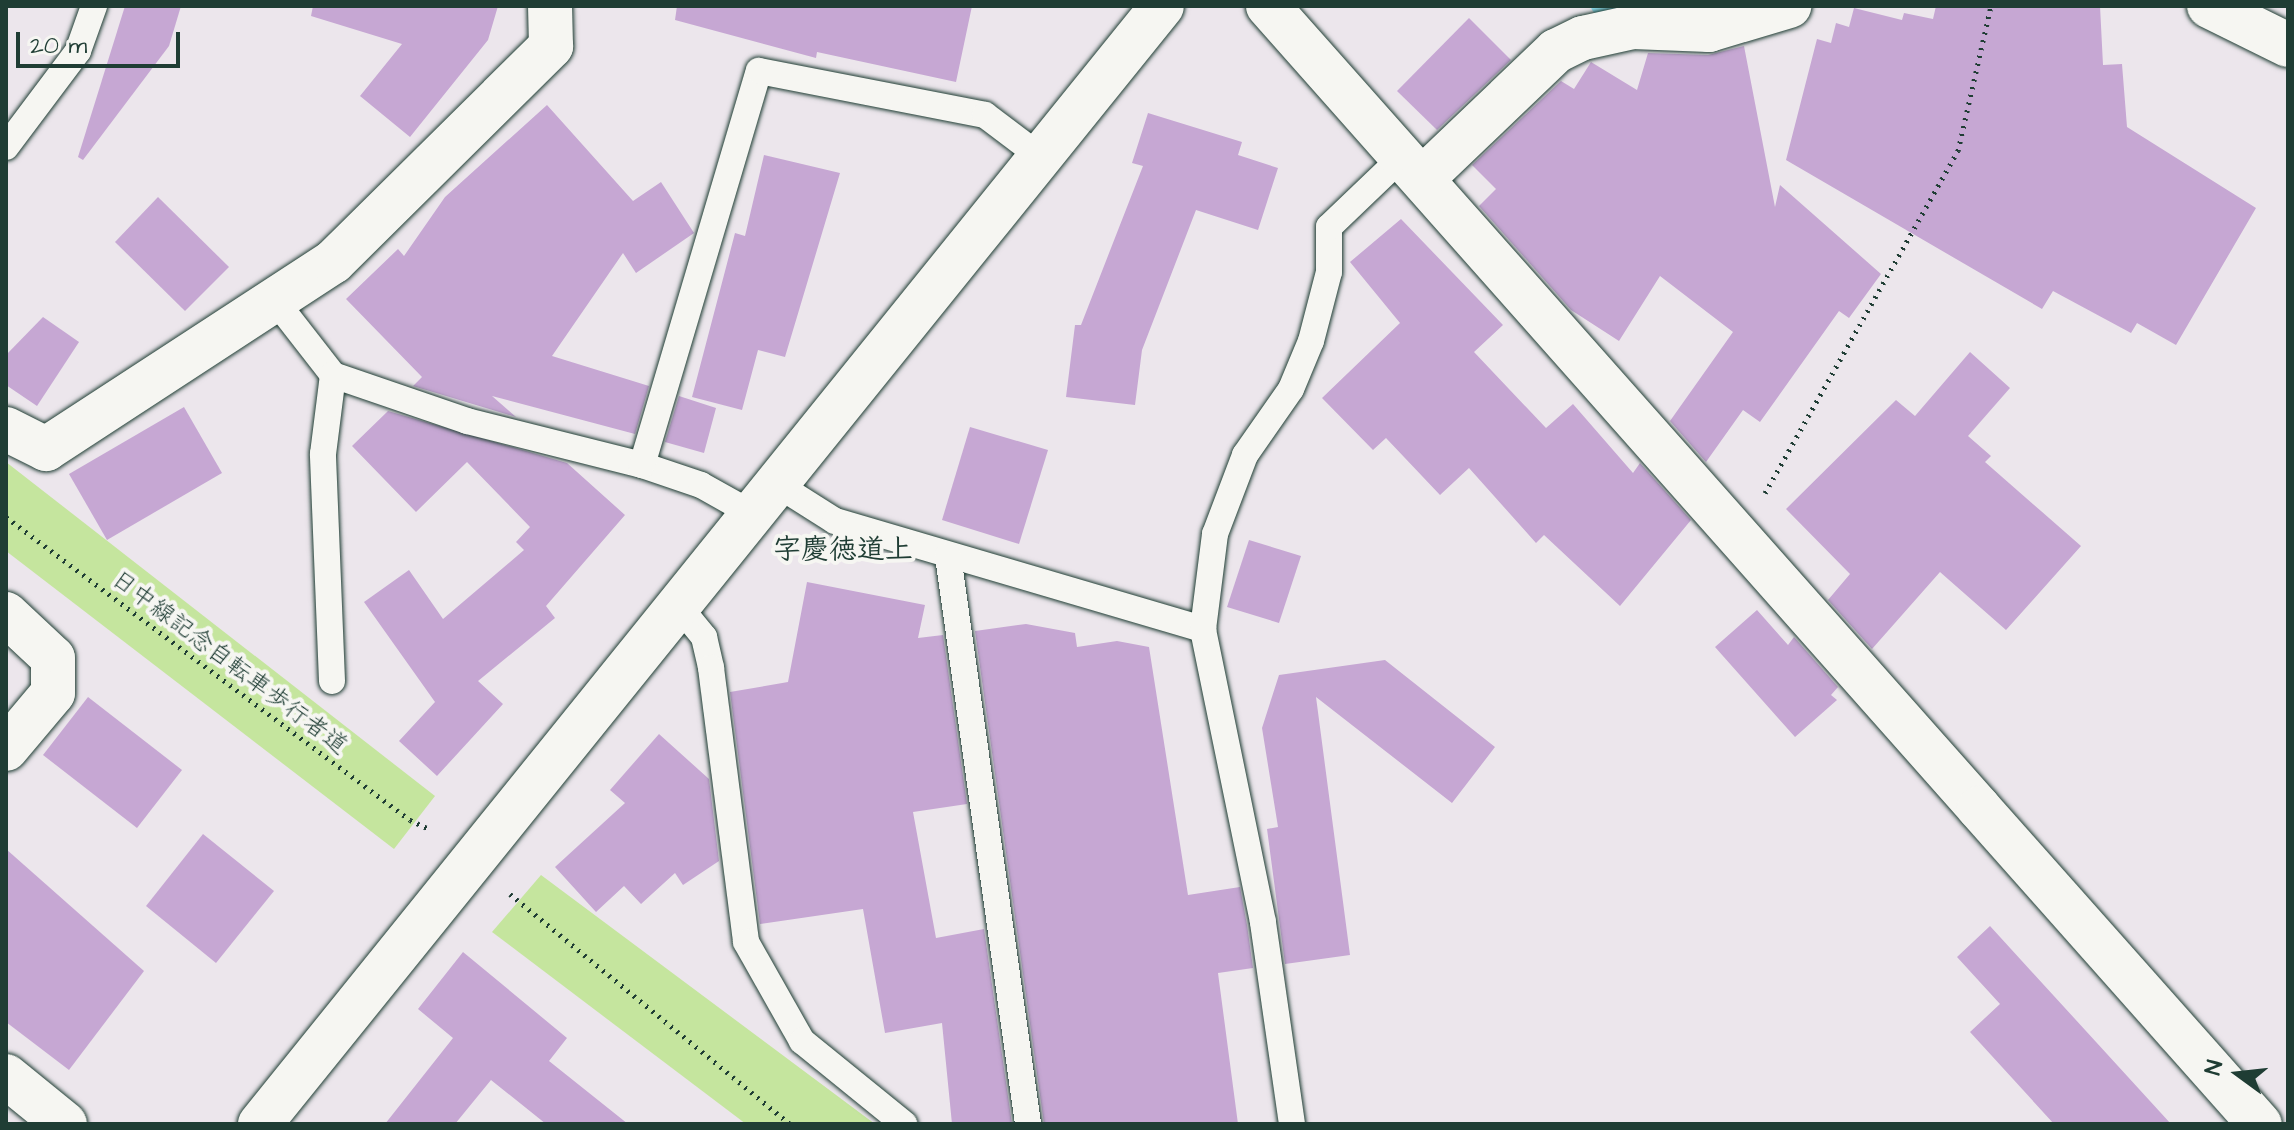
<!DOCTYPE html>
<meta charset="utf-8">
<style>
body{margin:0}
#map{position:relative;width:2294px;height:1130px;overflow:hidden;background:#ece6ec;font-family:"Architects Daughter","Klee One",sans-serif}
div>[style]{position:absolute}
.green>*{inset:0;background:#c5e59e}
.stream>*{height:16px;margin:-8px;padding:0 8px;transform-origin:8px;border-radius:8px;background:#8ddbec}
.building>*{inset:0;background:#c6a7d3}
.path>*{height:5px;margin-top:-2.5px;transform-origin:0;background:repeating-linear-gradient(90deg,#1f3d34 0 2px,transparent 0 8px)}
.roads{filter:drop-shadow(0 0 2px #1f3d34) drop-shadow(0 0 2px #1f3d34)}
.lane>*{height:26px;margin:-13px;padding:0 13px;transform-origin:13px;border-radius:13px;background:#f6f6f2}
.street>*{height:44px;margin:-22px;padding:0 22px;transform-origin:22px;border-radius:22px;background:#f6f6f2}
.secondary>*{height:44px;margin:-22px;padding:0 22px;transform-origin:22px;border-radius:22px;background:#f6f6f2}
span{translate:-50% -50%;white-space:nowrap;text-align:center;line-height:1.15;-webkit-text-stroke:8px #f6f6f2;paint-order:stroke}
.street-label{font-size:24px;color:#1f3d34}
.quarter-label{font-size:28px;color:#1f3d34;font-weight:700}
.frame{position:absolute;inset:0;border:8px solid #1f3d34;pointer-events:none}
.north{position:absolute;left:2198px;top:1034px;width:80px;height:80px;-webkit-text-stroke:6px #f6f6f2;paint-order:stroke;rotate:285deg;font-size:22px;font-weight:700;line-height:32px;text-align:center;color:#1f3d34}
.north::after{content:'';display:block;margin:auto;width:28px;height:36px;background:#1f3d34;clip-path:polygon(50% 0,100% 100%,50% 72%,0 100%)}
.scale{position:absolute;left:16px;top:32px;width:164px;height:36px;box-sizing:border-box;border:4px solid #1f3d34;border-top:0;padding-left:10px;font-size:24px;line-height:28px;white-space:nowrap;color:#1f3d34;-webkit-text-stroke:6px #f6f6f2;paint-order:stroke}
</style>
<div id="map">
<div class="green">
<div style="clip-path:polygon(6px 462px,435px 796px,394px 849px,6px 551px)"></div>
<div style="clip-path:polygon(541px 875px,875px 1124px,746px 1124px,492px 932px)"></div>
</div>
<div class="stream">
<div style="left:1599px;top:6px;width:42px;rotate:2.7deg"></div>
<div style="left:1673px;top:8px;width:39px;rotate:-3deg"></div>
</div>
<div class="building">
<div style="clip-path:polygon(125px 6px,181px 6px,169px 46px,83px 160px,78px 157px)"></div>
<div style="clip-path:polygon(313px 6px,498px 6px,488px 40px,410px 137px,360px 96px,402px 44px,311px 16px)"></div>
<div style="clip-path:polygon(677px 6px,972px 6px,956px 82px,817px 52px,816px 58px,675px 20px)"></div>
<div style="clip-path:polygon(1936px 6px,2100px 6px,2103px 65px,2122px 64px,2127px 127px,2256px 208px,2176px 345px,2137px 323px,2131px 333px,2053px 291px,2042px 309px,1786px 160px,1817px 39px,1831px 43px,1836px 23px,1849px 27px,1854px 8px,1902px 20px,1904px 13px,1933px 19px)"></div>
<div style="clip-path:polygon(1469px 18px,1511px 60px,1437px 130px,1397px 91px)"></div>
<div style="clip-path:polygon(1744px 46px,1775px 207px,1780px 185px,1881px 274px,1849px 318px,1839px 311px,1760px 422px,1743px 410px,1706px 462px,1670px 421px,1733px 332px,1660px 276px,1619px 341px,1571px 310px,1479px 206px,1496px 189px,1472px 165px,1561px 81px,1574px 89px,1591px 62px,1637px 90px,1648px 53px,1708px 55px)"></div>
<div style="clip-path:polygon(547px 105px,633px 201px,661px 182px,694px 233px,636px 273px,623px 253px,552px 356px,649px 386px,635px 434px,492px 396px,516px 417px,413px 386px,422px 377px,346px 299px,398px 249px,404px 256px,445px 197px)"></div>
<div style="clip-path:polygon(1148px 113px,1242px 142px,1238px 155px,1278px 168px,1258px 230px,1196px 210px,1142px 350px,1135px 405px,1066px 397px,1075px 325px,1081px 325px,1143px 166px,1132px 163px)"></div>
<div style="clip-path:polygon(764px 155px,840px 173px,785px 357px,758px 350px,742px 410px,692px 397px,735px 233px,745px 236px)"></div>
<div style="clip-path:polygon(158px 197px,229px 267px,185px 311px,115px 242px)"></div>
<div style="clip-path:polygon(1401px 219px,1503px 325px,1474px 352px,1546px 428px,1573px 404px,1633px 473px,1640px 463px,1691px 520px,1620px 606px,1544px 535px,1536px 543px,1469px 468px,1440px 495px,1386px 438px,1373px 450px,1322px 398px,1400px 323px,1350px 262px)"></div>
<div style="clip-path:polygon(43px 317px,79px 342px,37px 406px,6px 385px,6px 355px)"></div>
<div style="clip-path:polygon(1970px 352px,2010px 388px,1968px 436px,1991px 456px,1985px 462px,2081px 546px,2006px 630px,1940px 572px,1872px 649px,1828px 600px,1850px 574px,1786px 509px,1896px 400px,1915px 416px)"></div>
<div style="clip-path:polygon(679px 396px,716px 408px,704px 453px,665px 442px)"></div>
<div style="clip-path:polygon(184px 407px,222px 473px,107px 540px,69px 474px)"></div>
<div style="clip-path:polygon(388px 411px,567px 463px,625px 515px,546px 606px,555px 618px,478px 681px,503px 704px,437px 776px,399px 741px,435px 702px,364px 602px,409px 570px,443px 619px,524px 550px,516px 542px,530px 527px,467px 462px,416px 512px,352px 446px)"></div>
<div style="clip-path:polygon(970px 427px,1048px 450px,1019px 544px,942px 520px)"></div>
<div style="clip-path:polygon(1249px 540px,1301px 556px,1279px 623px,1227px 607px)"></div>
<div style="clip-path:polygon(807px 582px,925px 605px,918px 638px,943px 635px,967px 804px,913px 812px,936px 938px,984px 929px,1012px 1124px,952px 1124px,942px 1023px,885px 1033px,863px 909px,760px 924px,730px 692px,788px 682px)"></div>
<div style="clip-path:polygon(1757px 610px,1788px 645px,1794px 637px,1838px 687px,1831px 695px,1837px 700px,1795px 737px,1715px 647px)"></div>
<div style="clip-path:polygon(1026px 624px,1075px 633px,1077px 647px,1117px 641px,1149px 647px,1188px 895px,1240px 887px,1247px 925px,1253px 968px,1218px 973px,1238px 1124px,1044px 1124px,975px 631px)"></div>
<div style="clip-path:polygon(1385px 660px,1495px 747px,1452px 803px,1316px 697px,1350px 955px,1285px 964px,1267px 829px,1278px 827px,1262px 728px,1279px 675px)"></div>
<div style="clip-path:polygon(88px 697px,182px 770px,137px 828px,43px 755px)"></div>
<div style="clip-path:polygon(659px 734px,709px 779px,719px 861px,683px 885px,675px 873px,641px 904px,624px 886px,596px 912px,555px 867px,625px 803px,610px 790px)"></div>
<div style="clip-path:polygon(203px 834px,274px 891px,216px 963px,146px 906px)"></div>
<div style="clip-path:polygon(6px 849px,144px 971px,69px 1070px,6px 1022px)"></div>
<div style="clip-path:polygon(1990px 926px,2171px 1124px,2054px 1124px,1970px 1032px,2000px 1004px,1957px 957px)"></div>
<div style="clip-path:polygon(463px 952px,567px 1038px,549px 1061px,628px 1124px,546px 1124px,491px 1080px,455px 1124px,385px 1124px,453px 1038px,418px 1009px)"></div>
</div>
<div class="path">
<div style="left:1765px;top:493px;width:393px;rotate:-60.6deg"></div>
<div style="left:1958px;top:151px;width:149px;rotate:-77.2deg"></div>
<div style="left:6px;top:517px;width:505px;rotate:36.87deg"></div>
<div style="left:410px;top:820px;width:23px;rotate:25deg"></div>
<div style="left:510px;top:894px;width:362px;rotate:39.4deg"></div>
</div>
<div class="roads">
<div class="lane">
<div style="left:6px;top:147px;width:120px;rotate:-53.1deg"></div>
<div style="left:78px;top:51px;width:48px;rotate:-70.4deg"></div>
<div style="left:277px;top:303px;width:91px;rotate:52.1deg"></div>
<div style="left:333px;top:375px;width:142px;rotate:18.9deg"></div>
<div style="left:467px;top:421px;width:180px;rotate:14.1deg"></div>
<div style="left:642px;top:465px;width:62px;rotate:18.7deg"></div>
<div style="left:701px;top:485px;width:57px;rotate:29.2deg"></div>
<div style="left:642px;top:465px;width:411px;rotate:-73.5deg"></div>
<div style="left:759px;top:71px;width:230px;rotate:11deg"></div>
<div style="left:985px;top:115px;width:71px;rotate:37deg"></div>
<div style="left:778px;top:485px;width:67px;rotate:32.3deg"></div>
<div style="left:835px;top:521px;width:384px;rotate:16.4deg"></div>
<div style="left:948px;top:556px;width:574px;rotate:81.98deg"></div>
<div style="left:677px;top:604px;width:43px;rotate:50.7deg"></div>
<div style="left:704px;top:637px;width:32px;rotate:77deg"></div>
<div style="left:711px;top:668px;width:276px;rotate:82.7deg"></div>
<div style="left:746px;top:942px;width:114px;rotate:60.5deg"></div>
<div style="left:802px;top:1041px;width:132px;rotate:39.1deg"></div>
<div style="left:332px;top:681px;width:227px;rotate:-92.3deg"></div>
<div style="left:323px;top:454px;width:80px;rotate:-82.8deg"></div>
<div style="left:1292px;top:1124px;width:204px;rotate:-98.2deg"></div>
<div style="left:1263px;top:922px;width:299px;rotate:-101.6deg"></div>
<div style="left:1203px;top:629px;width:96px;rotate:-82.8deg"></div>
<div style="left:1215px;top:534px;width:85px;rotate:-69.2deg"></div>
<div style="left:1245px;top:455px;width:80px;rotate:-55.1deg"></div>
<div style="left:1291px;top:389px;width:52px;rotate:-67.4deg"></div>
<div style="left:1311px;top:341px;width:71px;rotate:-75.4deg"></div>
<div style="left:1329px;top:272px;width:45px;rotate:-90deg"></div>
<div style="left:1329px;top:227px;width:105px;rotate:-43.8deg"></div>
</div>
<div class="street">
<div style="left:1268px;top:6px;width:1072px;rotate:48.44deg"></div>
<div style="left:2209px;top:6px;width:88px;rotate:26.3deg"></div>
<div style="left:1423px;top:178px;width:184px;rotate:-43.7deg"></div>
<div style="left:1556px;top:51px;width:30px;rotate:-26deg"></div>
<div style="left:1583px;top:38px;width:51px;rotate:-12.4deg"></div>
<div style="left:1633px;top:27px;width:76px;rotate:2.3deg"></div>
<div style="left:1709px;top:30px;width:84px;rotate:-16.7deg"></div>
<div style="left:6px;top:429px;width:45px;rotate:26.6deg"></div>
<div style="left:46px;top:449px;width:343px;rotate:-33.1deg"></div>
<div style="left:333px;top:262px;width:307px;rotate:-44.7deg"></div>
<div style="left:551px;top:46px;width:40px;rotate:-91.4deg"></div>
<div style="left:6px;top:614px;width:64px;rotate:43.1deg"></div>
<div style="left:53px;top:658px;width:35px;rotate:90deg"></div>
<div style="left:53px;top:693px;width:73px;rotate:130deg"></div>
<div style="left:6px;top:1076px;width:76px;rotate:39.1deg"></div>
</div>
<div class="secondary">
<div style="left:1979px;top:808px;width:423px;rotate:48.4deg"></div>
<div style="left:260px;top:1124px;width:1436px;rotate:-51.1deg"></div>
</div>
</div>
<div class="street-label">
<span style="left:229px;top:663px;rotate:37deg">日中線記念自転車歩行者道</span>
</div>
<div class="quarter-label">
<span style="left:843px;top:550px">字慶徳道上</span>
</div>
<div class="frame"></div>
<div class="north">N</div>
<div class="scale">20 m</div>
</div>
